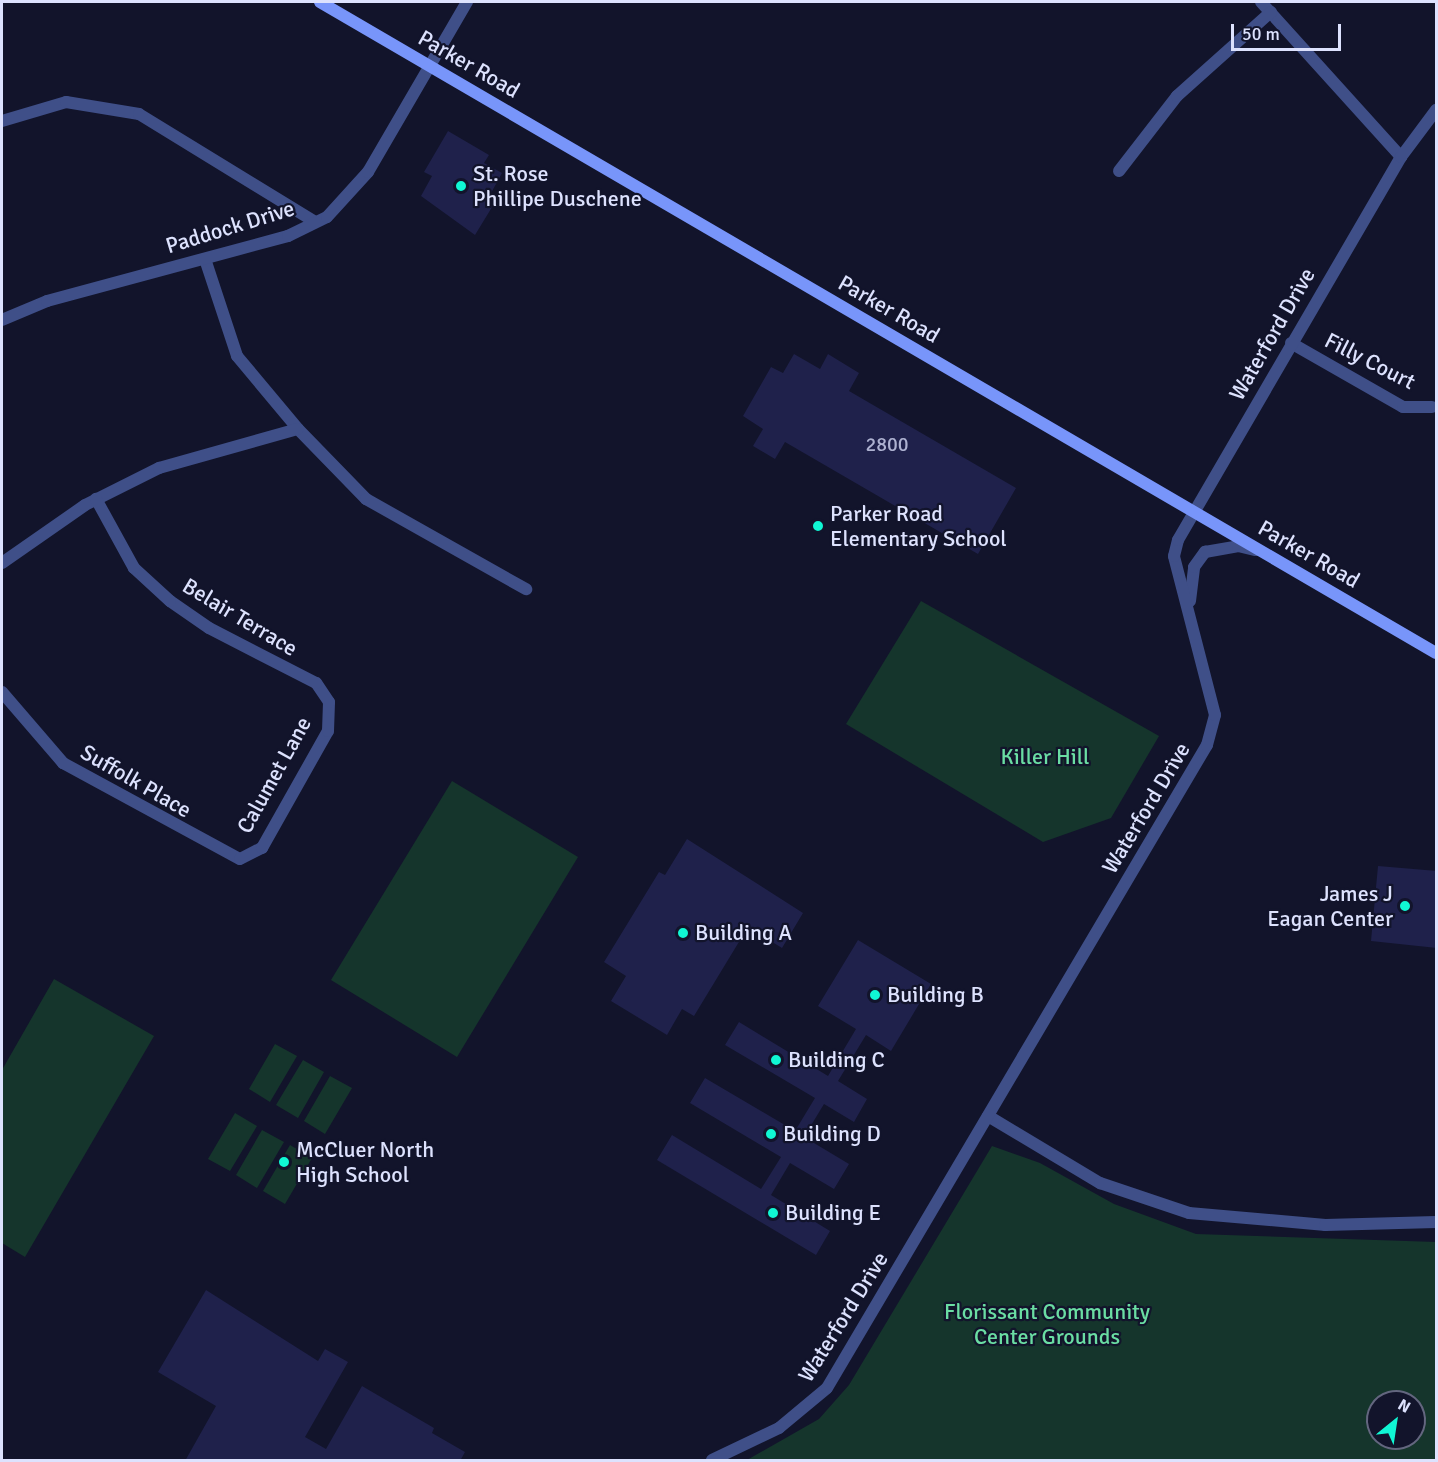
<!DOCTYPE html>
<style>
body{margin:0}
#map{position:relative;width:1438px;height:1462px;overflow:hidden;background:#12142b;font-family:Signika,sans-serif}
div>[style]{position:absolute}
.green>*{inset:0;background:#15352c}
.building>*{inset:0;background:#1f214b}
.minor>*{height:12px;margin:-6px;padding:0 6px;transform-origin:6px;border-radius:6px;background:#3f4f88}
.tertiary>*{height:12px;margin:-6px;padding:0 6px;transform-origin:6px;border-radius:6px;background:#3f4f88}
.secondary>*{height:12px;margin:-6px;padding:0 6px;transform-origin:6px;border-radius:6px;background:#7895fa}
.dots>*{width:16px;height:16px;translate:-50% -50%;box-sizing:border-box;border:3px solid #12142b;border-radius:50%}
span{translate:-50% -50%;white-space:nowrap;text-align:center;line-height:1.15;-webkit-text-stroke:4.5px #12142b;paint-order:stroke}
.number-label{font-size:20px;color:#aeb2d1}
.number-label span{-webkit-text-stroke-width:0}
.street-label{font-size:22px;color:#dde2fe}
.poi-label{font-size:22px;color:#dde2fe}
.left{translate:0 -50%;text-align:left}
.right{translate:-100% -50%;text-align:right}
.park-label{font-size:22px;color:#6adda3}
.frame{position:absolute;inset:0;border:3px solid #dde2fe;pointer-events:none}
.north{position:absolute;left:1366px;top:1390px;width:60px;height:60px;box-sizing:border-box;background:#12142b;border:2px solid #63667f;border-radius:50%;rotate:30deg;font-size:16px;font-weight:700;line-height:24px;text-align:center;color:#dde2fe}
.north::after{content:'';display:block;margin:auto;width:21px;height:27px;background:#10f7d4;clip-path:polygon(50% 0,100% 100%,50% 72%,0 100%)}
.scale{position:absolute;left:1231px;top:24px;width:110px;height:27px;box-sizing:border-box;border:3px solid #dde2fe;border-top:0;padding-left:8px;font-size:18px;line-height:21px;white-space:nowrap;color:#dde2fe;-webkit-text-stroke:4px #12142b;paint-order:stroke}
</style>
<div id="map">
<div class="green">
<div style="clip-path:polygon(921px 601px,1159px 736px,1111px 818px,1043px 842px,846px 724px)"></div>
<div style="clip-path:polygon(452px 781px,578px 857px,457px 1057px,331px 980px)"></div>
<div style="clip-path:polygon(54px 979px,154px 1036px,25px 1257px,2px 1243px,2px 1070px)"></div>
<div style="clip-path:polygon(275px 1044px,297px 1056px,270px 1102px,249px 1089px)"></div>
<div style="clip-path:polygon(303px 1060px,324px 1072px,298px 1118px,276px 1105px)"></div>
<div style="clip-path:polygon(330px 1076px,352px 1088px,325px 1134px,304px 1121px)"></div>
<div style="clip-path:polygon(235px 1113px,257px 1126px,230px 1171px,208px 1159px)"></div>
<div style="clip-path:polygon(262px 1130px,284px 1142px,257px 1188px,236px 1175px)"></div>
<div style="clip-path:polygon(290px 1145px,312px 1158px,285px 1204px,263px 1191px)"></div>
<div style="clip-path:polygon(evenodd,992px 1146px,1040px 1163px,1114px 1204px,1196px 1234px,1436px 1242px,1436px 1460px,747px 1460px,819px 1419px,849px 1385px,992px 1146px,1378px 1402px,1414px 1402px,1414px 1438px,1378px 1438px,1378px 1402px)"></div>
</div>
<div class="building">
<div style="clip-path:polygon(448px 131px,489px 155px,484px 163px,502px 173px,490px 195px,497px 199px,475px 235px,421px 196px,432px 176px,424px 172px)"></div>
<div style="clip-path:polygon(794px 354px,820px 369px,828px 354px,859px 373px,849px 391px,1016px 488px,978px 554px,785px 442px,775px 459px,753px 446px,763px 429px,743px 416px,771px 367px,783px 373px)"></div>
<div style="clip-path:polygon(687px 839px,803px 913px,782px 948px,748px 927px,694px 1016px,682px 1009px,667px 1035px,611px 1001px,626px 976px,604px 962px,659px 872px,665px 875px)"></div>
<div style="clip-path:polygon(1378px 866px,1437px 871px,1437px 948px,1371px 941px)"></div>
<div style="clip-path:polygon(858px 940px,931px 984px,891px 1051px,866px 1035px,838px 1081px,867px 1099px,854px 1122px,824px 1104px,804px 1137px,849px 1164px,834px 1189px,790px 1163px,771px 1195px,830px 1231px,816px 1255px,657px 1160px,672px 1135px,761px 1189px,781px 1157px,690px 1103px,705px 1078px,795px 1131px,815px 1098px,725px 1045px,739px 1022px,828px 1076px,856px 1029px,818px 1006px)"></div>
<div style="clip-path:polygon(206px 1290px,318px 1361px,325px 1349px,348px 1362px,305px 1437px,326px 1449px,362px 1386px,434px 1428px,432px 1433px,465px 1452px,460px 1461px,185px 1461px,216px 1406px,158px 1372px)"></div>
</div>
<div class="minor">
<div style="left:1261px;top:2px;width:209px;rotate:47.9deg"></div>
<div style="left:2px;top:121px;width:67px;rotate:-16.5deg"></div>
<div style="left:66px;top:102px;width:74px;rotate:9.3deg"></div>
<div style="left:139px;top:114px;width:206px;rotate:31.5deg"></div>
<div style="left:1119px;top:171px;width:95px;rotate:-52.3deg"></div>
<div style="left:1177px;top:96px;width:126px;rotate:-41.8deg"></div>
<div style="left:205px;top:259px;width:102px;rotate:71.7deg"></div>
<div style="left:237px;top:356px;width:95px;rotate:50.1deg"></div>
<div style="left:298px;top:429px;width:98px;rotate:45.8deg"></div>
<div style="left:366px;top:499px;width:184px;rotate:29.4deg"></div>
<div style="left:2px;top:320px;width:49px;rotate:-22.9deg"></div>
<div style="left:47px;top:301px;width:250px;rotate:-15.1deg"></div>
<div style="left:288px;top:236px;width:43px;rotate:-26deg"></div>
<div style="left:327px;top:217px;width:61px;rotate:-47.7deg"></div>
<div style="left:368px;top:172px;width:197px;rotate:-59.8deg"></div>
<div style="left:1291px;top:343px;width:129px;rotate:29.7deg"></div>
<div style="left:1403px;top:407px;width:29px"></div>
<div style="left:2px;top:563px;width:101px;rotate:-34.9deg"></div>
<div style="left:85px;top:505px;width:83px;rotate:-26.6deg"></div>
<div style="left:159px;top:468px;width:144px;rotate:-15.7deg"></div>
<div style="left:2px;top:692px;width:94px;rotate:49.3deg"></div>
<div style="left:63px;top:763px;width:201px;rotate:28.5deg"></div>
<div style="left:240px;top:859px;width:25px;rotate:-27deg"></div>
<div style="left:262px;top:848px;width:134px;rotate:-60.6deg"></div>
<div style="left:328px;top:731px;width:29px;rotate:-88deg"></div>
<div style="left:329px;top:702px;width:23px;rotate:-124deg"></div>
<div style="left:316px;top:683px;width:120px;rotate:-152.8deg"></div>
<div style="left:209px;top:628px;width:47px;rotate:-145.3deg"></div>
<div style="left:170px;top:601px;width:49px;rotate:-137.5deg"></div>
<div style="left:134px;top:568px;width:79px;rotate:-118.8deg"></div>
<div style="left:988px;top:1116px;width:131px;rotate:30.9deg"></div>
<div style="left:1100px;top:1183px;width:94px;rotate:18.6deg"></div>
<div style="left:1189px;top:1213px;width:137px;rotate:5deg"></div>
<div style="left:1325px;top:1225px;width:111px;rotate:-1.5deg"></div>
</div>
<div class="tertiary">
<div style="left:1190px;top:601px;width:34px;rotate:-83deg"></div>
<div style="left:1194px;top:567px;width:19px;rotate:-54deg"></div>
<div style="left:1205px;top:552px;width:34px;rotate:-10deg"></div>
<div style="left:1238px;top:546px;width:18px;rotate:13deg"></div>
<div style="left:712px;top:1460px;width:74px;rotate:-25.5deg"></div>
<div style="left:779px;top:1428px;width:62px;rotate:-39.8deg"></div>
<div style="left:827px;top:1388px;width:747px;rotate:-59.42deg"></div>
<div style="left:1207px;top:745px;width:31px;rotate:-75deg"></div>
<div style="left:1215px;top:715px;width:164px;rotate:-104.5deg"></div>
<div style="left:1174px;top:556px;width:16px;rotate:-76deg"></div>
<div style="left:1178px;top:540px;width:443px;rotate:-59.8deg"></div>
<div style="left:1401px;top:157px;width:59px;rotate:-53.3deg"></div>
</div>
<div class="secondary">
<div style="left:320px;top:2px;width:1292px;rotate:30.26deg"></div>
</div>
<div class="dots">
<div style="left:461px;top:186px;background:#10f7d4"></div>
<div style="left:818px;top:526px;background:#10f7d4"></div>
<div style="left:1405px;top:906px;background:#10f7d4"></div>
<div style="left:683px;top:933px;background:#10f7d4"></div>
<div style="left:875px;top:995px;background:#10f7d4"></div>
<div style="left:776px;top:1060px;background:#10f7d4"></div>
<div style="left:771px;top:1134px;background:#10f7d4"></div>
<div style="left:284px;top:1162px;background:#10f7d4"></div>
<div style="left:773px;top:1213px;background:#10f7d4"></div>
</div>
<div class="number-label">
<span style="left:887px;top:444px">2800</span>
</div>
<div class="street-label">
<span style="left:469px;top:64px;rotate:30deg">Parker Road</span>
<span style="left:230px;top:227px;rotate:-17deg">Paddock Drive</span>
<span style="left:889px;top:309px;rotate:30deg">Parker Road</span>
<span style="left:1272px;top:334px;rotate:-60deg">Waterford Drive</span>
<span style="left:1370px;top:361px;rotate:27deg">Filly Court</span>
<span style="left:1309px;top:554px;rotate:30deg">Parker Road</span>
<span style="left:240px;top:617px;rotate:31deg">Belair Terrace</span>
<span style="left:274px;top:775px;rotate:-61deg">Calumet Lane</span>
<span style="left:136px;top:781px;rotate:30deg">Suffolk Place</span>
<span style="left:1146px;top:808px;rotate:-59deg">Waterford Drive</span>
<span style="left:843px;top:1317px;rotate:-58deg">Waterford Drive</span>
</div>
<div class="poi-label">
<span class="left" style="left:473px;top:186px">St. Rose<br>Phillipe Duschene</span>
<span class="left" style="left:830px;top:526px">Parker Road<br>Elementary School</span>
<span class="right" style="left:1393px;top:906px">James J<br>Eagan Center</span>
<span class="left" style="left:695px;top:933px">Building A</span>
<span class="left" style="left:887px;top:995px">Building B</span>
<span class="left" style="left:788px;top:1060px">Building C</span>
<span class="left" style="left:783px;top:1134px">Building D</span>
<span class="left" style="left:296px;top:1162px">McCluer North<br>High School</span>
<span class="left" style="left:785px;top:1213px">Building E</span>
</div>
<div class="park-label">
<span style="left:1045px;top:757px">Killer Hill</span>
<span style="left:1047px;top:1324px">Florissant Community<br>Center Grounds</span>
</div>
<div class="frame"></div>
<div class="north">N</div>
<div class="scale">50 m</div>
</div>
